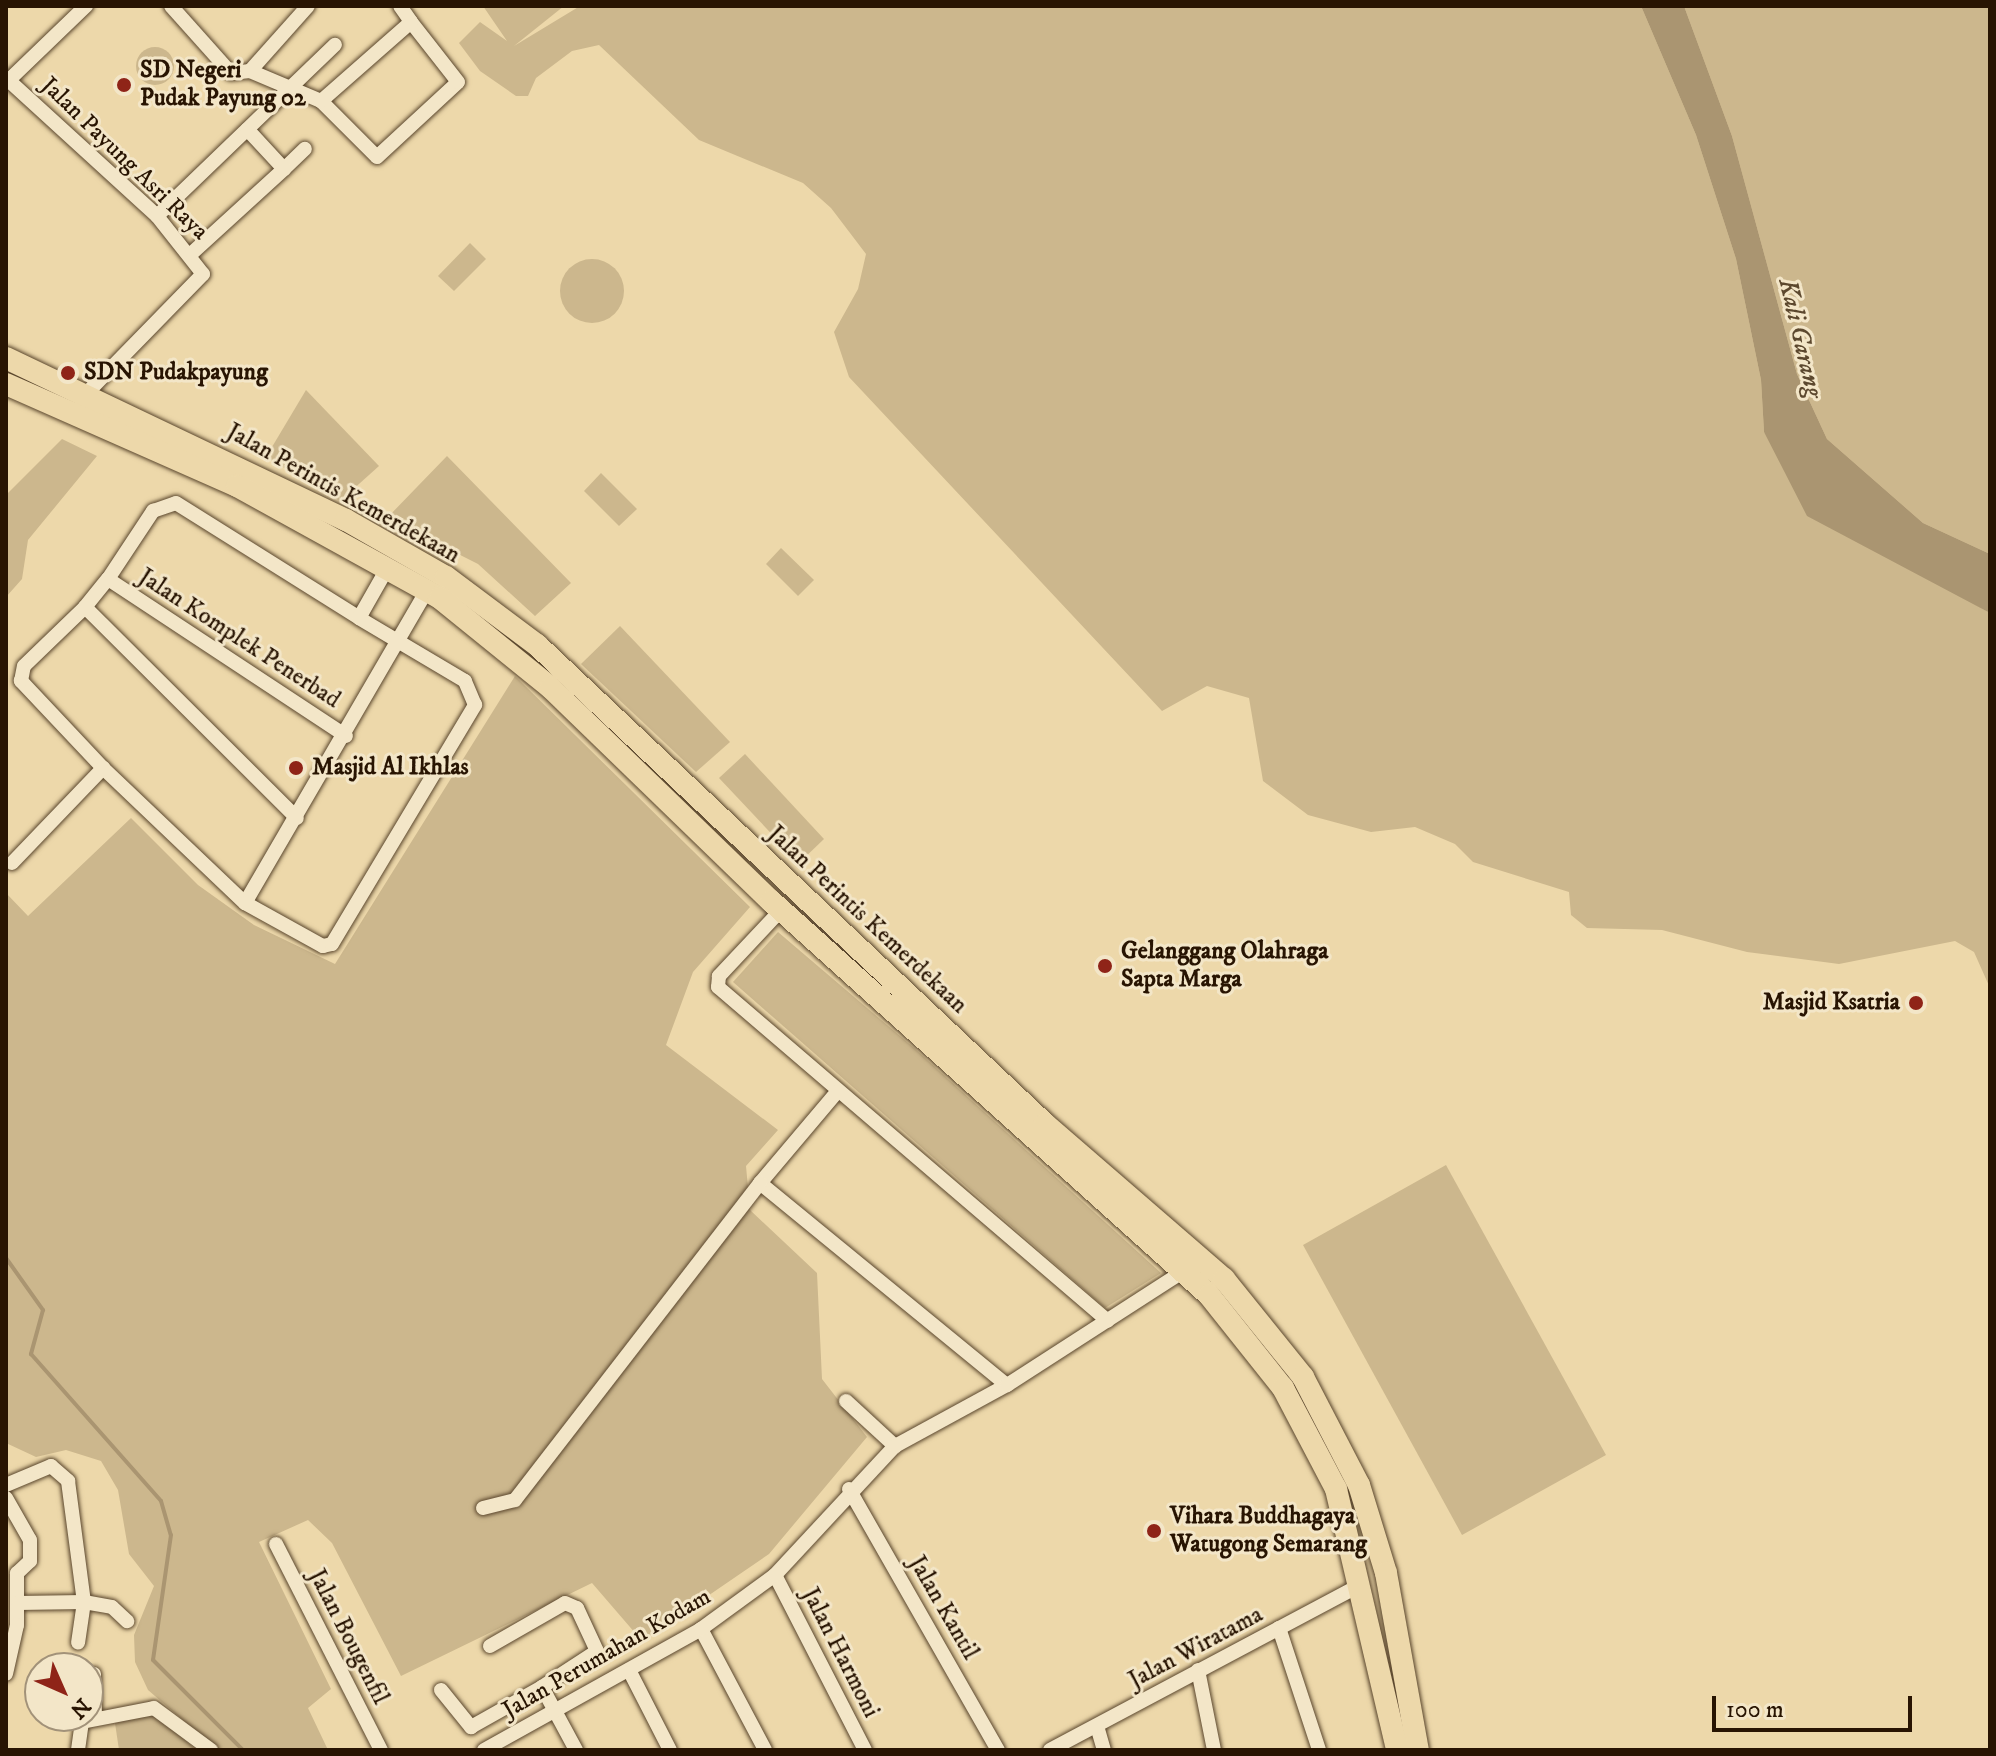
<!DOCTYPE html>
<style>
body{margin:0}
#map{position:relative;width:1996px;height:1756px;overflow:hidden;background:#edd8aa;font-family:"IM FELL DW Pica",serif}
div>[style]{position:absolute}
.green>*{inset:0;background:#ccb78d}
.round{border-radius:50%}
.water>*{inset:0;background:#aa9571}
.stream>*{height:4px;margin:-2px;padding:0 2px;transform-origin:2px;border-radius:2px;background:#aa9571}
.roads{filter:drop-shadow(0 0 2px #59452c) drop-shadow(0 0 2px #59452c)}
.minor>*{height:14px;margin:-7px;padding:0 7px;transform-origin:7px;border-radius:7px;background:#f3e6c8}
.highway>*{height:22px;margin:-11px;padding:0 11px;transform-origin:11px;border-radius:11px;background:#edd8aa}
.dots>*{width:22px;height:22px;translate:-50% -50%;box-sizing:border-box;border:4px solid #f3e6c8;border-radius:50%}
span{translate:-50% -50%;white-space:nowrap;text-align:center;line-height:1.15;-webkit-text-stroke:6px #f3e6c8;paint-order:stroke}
.poi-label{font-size:24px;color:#281402;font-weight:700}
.left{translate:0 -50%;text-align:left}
.right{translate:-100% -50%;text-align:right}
.street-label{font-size:24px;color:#281402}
.water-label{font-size:26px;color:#5c482e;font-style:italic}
.frame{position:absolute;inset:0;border:8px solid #281402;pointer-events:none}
.north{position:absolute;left:24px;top:1652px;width:80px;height:80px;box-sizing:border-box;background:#f3e6c8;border:2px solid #a29279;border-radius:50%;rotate:135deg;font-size:22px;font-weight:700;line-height:32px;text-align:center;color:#281402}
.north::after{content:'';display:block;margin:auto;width:28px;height:36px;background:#8f2418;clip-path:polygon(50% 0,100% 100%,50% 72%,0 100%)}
.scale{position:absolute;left:1712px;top:1696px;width:200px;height:36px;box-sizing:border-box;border:4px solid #281402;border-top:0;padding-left:10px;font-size:24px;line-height:28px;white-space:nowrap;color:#281402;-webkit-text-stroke:6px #f3e6c8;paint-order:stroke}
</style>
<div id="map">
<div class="green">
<div style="clip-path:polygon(483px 6px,564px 6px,514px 46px,580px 6px,1641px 6px,1696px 135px,1736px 259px,1761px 380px,1764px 432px,1903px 562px,1990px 613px,1990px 988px,1974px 952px,1955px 941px,1839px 964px,1747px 952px,1662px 930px,1587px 928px,1571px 915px,1569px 892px,1473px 862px,1455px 844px,1415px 827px,1371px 832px,1308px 815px,1263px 781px,1249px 698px,1207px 686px,1162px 711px,849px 377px,834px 332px,858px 289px,866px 254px,831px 208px,803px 183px,699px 140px,599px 45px,572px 51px,536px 78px,528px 96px,516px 96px,480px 71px,459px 43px,480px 22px,507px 41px)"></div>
<div style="clip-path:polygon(1684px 6px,1990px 6px,1990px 554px,1923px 523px,1827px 439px,1797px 374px,1732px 136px)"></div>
<div class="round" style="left:136px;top:47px;width:38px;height:38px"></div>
<div style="clip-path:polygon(470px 243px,486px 259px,454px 291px,438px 276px)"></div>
<div class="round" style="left:560px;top:259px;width:64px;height:64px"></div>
<div style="clip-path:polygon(306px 390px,379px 466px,340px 501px,266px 457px)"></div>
<div style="clip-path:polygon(62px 439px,97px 456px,28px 540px,22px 579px,6px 597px,6px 495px)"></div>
<div style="clip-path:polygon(447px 456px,571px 583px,535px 616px,478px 564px,387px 518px)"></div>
<div style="clip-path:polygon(601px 473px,637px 509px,619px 526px,584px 491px)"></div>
<div style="clip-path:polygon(781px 548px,814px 580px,798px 596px,766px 564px)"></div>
<div style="clip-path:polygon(620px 626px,730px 742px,696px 772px,581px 664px)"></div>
<div style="clip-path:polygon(515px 676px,750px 907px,693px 972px,666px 1045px,778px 1130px,746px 1166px,750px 1210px,817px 1273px,822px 1379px,867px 1437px,769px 1554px,642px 1641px,592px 1583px,401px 1676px,332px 1543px,308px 1520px,259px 1542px,331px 1689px,308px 1708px,328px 1750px,218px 1750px,148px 1690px,135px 1662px,134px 1635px,154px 1586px,129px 1554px,118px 1490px,101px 1461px,66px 1450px,36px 1457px,6px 1443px,6px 893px,28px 916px,131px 818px,198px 885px,254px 925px,335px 964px)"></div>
<div style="clip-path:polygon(745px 754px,824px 839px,799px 863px,719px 778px)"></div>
<div style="clip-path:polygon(778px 932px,914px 1048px,1161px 1273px,1105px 1308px,733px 982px)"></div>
<div style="clip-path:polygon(1446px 1165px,1606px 1455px,1462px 1535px,1303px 1245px)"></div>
<div style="clip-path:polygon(155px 1713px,196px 1750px,119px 1750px,115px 1723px)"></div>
</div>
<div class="water">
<div style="clip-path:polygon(1641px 6px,1684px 6px,1732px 136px,1797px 374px,1827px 439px,1923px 523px,1990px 554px,1990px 613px,1807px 516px,1764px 432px,1761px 380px,1736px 259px,1696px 135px)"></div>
</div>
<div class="stream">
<div style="left:6px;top:1258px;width:64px;rotate:54.6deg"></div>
<div style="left:43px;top:1310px;width:46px;rotate:105.3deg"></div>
<div style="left:31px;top:1354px;width:196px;rotate:48.5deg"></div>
<div style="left:161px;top:1501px;width:35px;rotate:74deg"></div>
<div style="left:171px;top:1535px;width:126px;rotate:98.2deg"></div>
<div style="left:153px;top:1660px;width:127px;rotate:45deg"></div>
</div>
<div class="roads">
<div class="minor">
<div style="left:171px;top:6px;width:90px;rotate:48.2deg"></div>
<div style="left:231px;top:73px;width:19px;rotate:-6deg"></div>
<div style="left:250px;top:71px;width:77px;rotate:22.9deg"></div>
<div style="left:321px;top:101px;width:79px;rotate:45deg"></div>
<div style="left:377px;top:157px;width:110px;rotate:-42.8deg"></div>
<div style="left:458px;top:82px;width:76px;rotate:-128.1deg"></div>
<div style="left:411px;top:22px;width:120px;rotate:138.7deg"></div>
<div style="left:400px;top:6px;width:19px;rotate:55deg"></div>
<div style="left:250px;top:71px;width:87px;rotate:-48.3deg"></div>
<div style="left:6px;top:78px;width:205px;rotate:42.4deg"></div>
<div style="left:157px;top:216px;width:74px;rotate:51.6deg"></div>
<div style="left:203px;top:274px;width:175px;rotate:134.3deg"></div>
<div style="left:9px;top:80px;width:107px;rotate:-43.9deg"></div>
<div style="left:284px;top:169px;width:29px;rotate:-44deg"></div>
<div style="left:157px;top:216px;width:247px;rotate:-43.9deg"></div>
<div style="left:192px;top:253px;width:125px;rotate:-42.4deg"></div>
<div style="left:284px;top:169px;width:54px;rotate:-132.8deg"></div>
<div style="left:108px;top:579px;width:82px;rotate:-56.5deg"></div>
<div style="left:153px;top:511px;width:24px;rotate:-19deg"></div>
<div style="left:176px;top:503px;width:216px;rotate:32.1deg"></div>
<div style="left:85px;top:607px;width:36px;rotate:-51deg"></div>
<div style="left:108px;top:579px;width:285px;rotate:33.4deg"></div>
<div style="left:103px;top:768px;width:120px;rotate:-133.3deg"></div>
<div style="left:21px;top:681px;width:15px;rotate:-79deg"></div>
<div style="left:24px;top:666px;width:85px;rotate:-44deg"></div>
<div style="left:85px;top:607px;width:299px;rotate:44.9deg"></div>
<div style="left:12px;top:863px;width:132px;rotate:-46.2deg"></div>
<div style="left:103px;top:768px;width:196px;rotate:43.6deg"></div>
<div style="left:245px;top:903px;width:362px;rotate:-59.8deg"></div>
<div style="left:245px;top:903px;width:89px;rotate:28.9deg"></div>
<div style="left:323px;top:946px;width:9px;rotate:-13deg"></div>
<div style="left:332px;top:944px;width:279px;rotate:-59.1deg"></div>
<div style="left:475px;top:705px;width:26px;rotate:-113deg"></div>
<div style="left:465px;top:681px;width:123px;rotate:-149.3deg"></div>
<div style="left:359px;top:618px;width:59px;rotate:-60.4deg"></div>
<div style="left:781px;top:910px;width:91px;rotate:133.2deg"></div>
<div style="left:719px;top:976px;width:11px;rotate:95deg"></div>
<div style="left:718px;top:987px;width:513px;rotate:40.58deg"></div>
<div style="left:837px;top:1092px;width:119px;rotate:130.2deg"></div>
<div style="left:760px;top:1183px;width:319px;rotate:39.3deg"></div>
<div style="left:846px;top:1401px;width:67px;rotate:42.6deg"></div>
<div style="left:6px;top:1485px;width:49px;rotate:-22.9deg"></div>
<div style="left:51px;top:1466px;width:23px;rotate:41deg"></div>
<div style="left:68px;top:1481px;width:122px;rotate:82.5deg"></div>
<div style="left:84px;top:1602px;width:41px;rotate:98.3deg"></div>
<div style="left:849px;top:1489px;width:301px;rotate:60.3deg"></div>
<div style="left:6px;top:1498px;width:48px;rotate:60.3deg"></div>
<div style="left:30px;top:1540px;width:21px;rotate:90deg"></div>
<div style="left:30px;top:1561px;width:18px;rotate:137deg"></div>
<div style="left:17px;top:1573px;width:52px;rotate:90deg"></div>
<div style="left:17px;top:1625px;width:50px;rotate:102.7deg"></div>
<div style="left:483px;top:1508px;width:33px;rotate:-14deg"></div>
<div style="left:515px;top:1500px;width:401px;rotate:-52.3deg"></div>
<div style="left:276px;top:1544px;width:231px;rotate:63deg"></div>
<div style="left:775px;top:1575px;width:197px;rotate:62.8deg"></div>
<div style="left:18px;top:1603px;width:66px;rotate:-0.9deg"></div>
<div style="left:84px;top:1602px;width:28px;rotate:10deg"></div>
<div style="left:112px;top:1607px;width:21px;rotate:43deg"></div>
<div style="left:1279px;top:1628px;width:128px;rotate:71.8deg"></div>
<div style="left:701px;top:1629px;width:137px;rotate:62.1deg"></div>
<div style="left:490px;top:1646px;width:86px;rotate:-29.8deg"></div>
<div style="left:565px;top:1603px;width:13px;rotate:23deg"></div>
<div style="left:577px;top:1608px;width:47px;rotate:65.1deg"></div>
<div style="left:597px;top:1651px;width:66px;rotate:146.8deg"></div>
<div style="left:542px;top:1687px;width:72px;rotate:61.6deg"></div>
<div style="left:629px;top:1670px;width:90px;rotate:62.9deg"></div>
<div style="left:1198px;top:1670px;width:82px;rotate:78.7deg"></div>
<div style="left:94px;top:1674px;width:45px;rotate:88.7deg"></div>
<div style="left:441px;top:1690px;width:48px;rotate:51deg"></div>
<div style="left:471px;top:1727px;width:81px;rotate:-29.4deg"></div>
<div style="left:1097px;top:1726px;width:25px;rotate:74deg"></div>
<div style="left:78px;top:1750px;width:28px;rotate:-82deg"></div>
<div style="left:82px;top:1722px;width:73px;rotate:-11deg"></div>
<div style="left:154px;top:1708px;width:71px;rotate:36.4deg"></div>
<div style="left:484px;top:1750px;width:248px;rotate:-29.1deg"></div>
<div style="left:701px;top:1629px;width:92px;rotate:-36.1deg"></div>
<div style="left:775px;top:1575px;width:176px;rotate:-47.1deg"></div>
<div style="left:895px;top:1446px;width:128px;rotate:-28.6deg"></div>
<div style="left:1007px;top:1385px;width:211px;rotate:-32.8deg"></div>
<div style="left:1050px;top:1750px;width:353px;rotate:-28deg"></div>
</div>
<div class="highway">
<div style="left:6px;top:358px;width:377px;rotate:25.5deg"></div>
<div style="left:346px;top:520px;width:115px;rotate:29.7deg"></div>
<div style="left:446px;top:577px;width:114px;rotate:36.8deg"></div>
<div style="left:537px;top:645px;width:698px;rotate:43.32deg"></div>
<div style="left:1045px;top:1124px;width:237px;rotate:40.9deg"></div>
<div style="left:1224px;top:1279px;width:126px;rotate:51.1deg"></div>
<div style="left:1303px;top:1377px;width:122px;rotate:62.6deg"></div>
<div style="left:1359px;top:1485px;width:92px;rotate:72.9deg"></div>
<div style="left:1386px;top:1573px;width:180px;rotate:79.8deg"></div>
<div style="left:6px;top:384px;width:253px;rotate:23.8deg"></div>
<div style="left:237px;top:486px;width:232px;rotate:28.9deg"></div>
<div style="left:440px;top:598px;width:143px;rotate:39deg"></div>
<div style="left:551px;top:688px;width:306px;rotate:44.1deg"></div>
<div style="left:771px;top:901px;width:589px;rotate:41.97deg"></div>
<div style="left:1209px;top:1295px;width:119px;rotate:51.5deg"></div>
<div style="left:1283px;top:1388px;width:114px;rotate:62.3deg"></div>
<div style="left:1336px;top:1489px;width:268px;rotate:76.8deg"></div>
</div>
</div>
<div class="dots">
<div style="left:124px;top:85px;background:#8f2418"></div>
<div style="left:68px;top:373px;background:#8f2418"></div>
<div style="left:296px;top:768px;background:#8f2418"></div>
<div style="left:1105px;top:966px;background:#8f2418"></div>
<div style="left:1916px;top:1003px;background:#8f2418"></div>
<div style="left:1154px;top:1531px;background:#8f2418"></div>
</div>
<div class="poi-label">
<span class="left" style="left:140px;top:85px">SD Negeri<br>Pudak Payung 02</span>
<span class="left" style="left:84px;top:373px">SDN Pudakpayung</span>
<span class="left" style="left:312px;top:768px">Masjid Al Ikhlas</span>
<span class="left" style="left:1121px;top:966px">Gelanggang Olahraga<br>Sapta Marga</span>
<span class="right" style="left:1900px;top:1003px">Masjid Ksatria</span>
<span class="left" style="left:1170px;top:1531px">Vihara Buddhagaya<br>Watugong Semarang</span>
</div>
<div class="street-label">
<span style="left:124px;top:159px;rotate:44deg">Jalan Payung Asri Raya</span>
<span style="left:343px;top:494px;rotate:29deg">Jalan Perintis Kemerdekaan</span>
<span style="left:239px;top:639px;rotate:33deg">Jalan Komplek Penerbad</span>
<span style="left:867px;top:920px;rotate:43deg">Jalan Perintis Kemerdekaan</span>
<span style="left:943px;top:1608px;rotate:60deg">Jalan Kantil</span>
<span style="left:348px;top:1637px;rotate:63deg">Jalan Bougenfil</span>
<span style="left:1196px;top:1648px;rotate:-28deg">Jalan Wiratama</span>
<span style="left:840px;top:1653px;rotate:63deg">Jalan Harmoni</span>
<span style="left:607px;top:1654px;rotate:-30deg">Jalan Perumahan Kodam</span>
</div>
<div class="water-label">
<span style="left:1800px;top:338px;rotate:77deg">Kali Garang</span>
</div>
<div class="frame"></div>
<div class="north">N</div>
<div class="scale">100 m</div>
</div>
